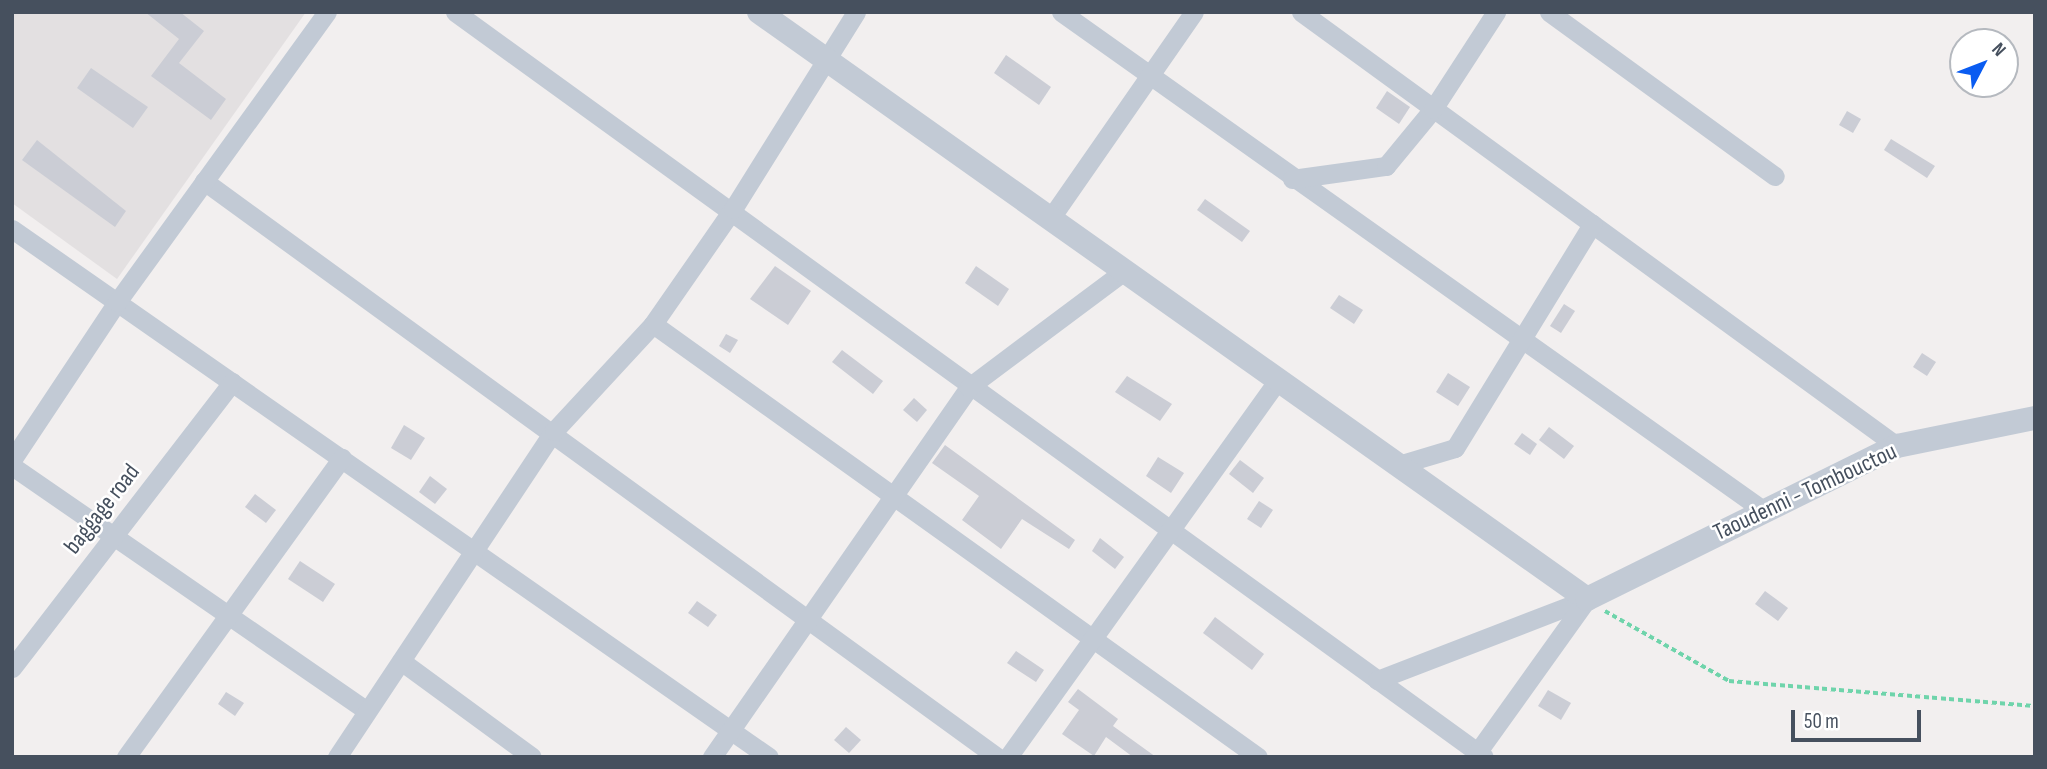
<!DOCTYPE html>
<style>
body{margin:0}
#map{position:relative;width:2047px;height:769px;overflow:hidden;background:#f2efef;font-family:"Sofia Sans Condensed",sans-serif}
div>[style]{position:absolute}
.education>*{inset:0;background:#e3e0e1}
.building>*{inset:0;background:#cbcdd5}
.path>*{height:3.5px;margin-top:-1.75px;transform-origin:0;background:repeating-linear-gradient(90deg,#6fd4ab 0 5px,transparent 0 8.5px)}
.minor>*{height:19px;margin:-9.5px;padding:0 9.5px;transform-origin:9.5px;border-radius:9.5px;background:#c2cad5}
.tertiary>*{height:24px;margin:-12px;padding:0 12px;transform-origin:12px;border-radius:12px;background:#c2cad5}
span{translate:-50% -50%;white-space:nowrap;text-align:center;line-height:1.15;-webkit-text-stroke:5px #fff;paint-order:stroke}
.street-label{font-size:24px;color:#46505e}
.frame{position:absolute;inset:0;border:14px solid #46505e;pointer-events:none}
.north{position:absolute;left:1949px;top:28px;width:70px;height:70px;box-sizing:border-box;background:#fff;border:2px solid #b5b9bf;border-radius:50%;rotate:48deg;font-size:19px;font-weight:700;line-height:28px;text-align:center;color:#46505e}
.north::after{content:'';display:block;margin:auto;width:24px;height:32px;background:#0a5cf1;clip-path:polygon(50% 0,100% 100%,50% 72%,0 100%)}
.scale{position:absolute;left:1791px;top:710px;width:130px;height:32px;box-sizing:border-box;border:4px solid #46505e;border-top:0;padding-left:9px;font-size:21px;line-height:24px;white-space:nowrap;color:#46505e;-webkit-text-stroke:5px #fff;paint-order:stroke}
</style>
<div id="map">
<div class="education">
<div style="clip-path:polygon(12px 12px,306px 12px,117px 279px,12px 203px)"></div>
</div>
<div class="building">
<div style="clip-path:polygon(145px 12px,180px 12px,204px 31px,179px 63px,226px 99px,211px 120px,151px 76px,179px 39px)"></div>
<div style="clip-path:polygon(1006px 55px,1051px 87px,1039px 105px,994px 73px)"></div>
<div style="clip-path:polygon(91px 68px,148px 107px,133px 128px,77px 88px)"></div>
<div style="clip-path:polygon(1387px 91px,1410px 107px,1399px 124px,1376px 108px)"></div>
<div style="clip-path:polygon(1847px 111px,1861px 119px,1853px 133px,1839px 125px)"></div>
<div style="clip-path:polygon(1891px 139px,1935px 166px,1927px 178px,1884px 150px)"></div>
<div style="clip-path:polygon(37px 140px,126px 211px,115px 227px,22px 160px)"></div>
<div style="clip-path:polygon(1205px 199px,1250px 231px,1242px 242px,1197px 210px)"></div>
<div style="clip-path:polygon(775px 266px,811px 291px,788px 325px,750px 299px)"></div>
<div style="clip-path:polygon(976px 266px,1009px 289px,998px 306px,965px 283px)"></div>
<div style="clip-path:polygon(1339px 295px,1363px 310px,1354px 324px,1330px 308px)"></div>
<div style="clip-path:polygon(1564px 304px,1575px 311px,1561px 333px,1550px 326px)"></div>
<div style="clip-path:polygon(726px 334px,738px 340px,730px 353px,719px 346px)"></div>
<div style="clip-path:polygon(842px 350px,883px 381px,873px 394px,832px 362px)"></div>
<div style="clip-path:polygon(1922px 353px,1936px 362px,1927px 376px,1913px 367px)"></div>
<div style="clip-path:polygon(1448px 373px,1470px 387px,1458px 406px,1436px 392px)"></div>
<div style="clip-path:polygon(1127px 376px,1172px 404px,1160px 421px,1115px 392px)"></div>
<div style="clip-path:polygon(914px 398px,927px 410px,917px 422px,903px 410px)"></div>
<div style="clip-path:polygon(404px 425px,425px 438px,411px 460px,391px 448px)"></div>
<div style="clip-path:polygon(1549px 427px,1574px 446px,1564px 459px,1539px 440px)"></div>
<div style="clip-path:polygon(1522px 433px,1537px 444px,1530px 455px,1514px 444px)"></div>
<div style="clip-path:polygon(945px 445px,1075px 540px,1069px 549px,1022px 519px,1001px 549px,962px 520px,979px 496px,932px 463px)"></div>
<div style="clip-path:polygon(1158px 457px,1184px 473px,1171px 493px,1146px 476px)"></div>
<div style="clip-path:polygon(1240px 460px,1264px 478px,1253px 493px,1229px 474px)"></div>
<div style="clip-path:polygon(430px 476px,447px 489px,435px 504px,419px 492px)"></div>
<div style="clip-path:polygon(255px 494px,276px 510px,266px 523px,245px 507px)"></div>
<div style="clip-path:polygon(1259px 501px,1273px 510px,1261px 528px,1247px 519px)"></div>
<div style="clip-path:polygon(1100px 538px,1124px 557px,1115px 569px,1092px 551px)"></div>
<div style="clip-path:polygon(300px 561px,335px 584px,323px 602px,288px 579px)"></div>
<div style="clip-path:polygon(1765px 591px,1788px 608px,1778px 621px,1755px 604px)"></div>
<div style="clip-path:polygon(697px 601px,717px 615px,708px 627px,688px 613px)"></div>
<div style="clip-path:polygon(1215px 617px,1264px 654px,1252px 670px,1203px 633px)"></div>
<div style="clip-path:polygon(1016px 651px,1044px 670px,1036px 682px,1007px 663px)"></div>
<div style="clip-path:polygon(1078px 689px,1118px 719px,1113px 726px,1156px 757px,1133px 757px,1106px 737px,1094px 756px,1062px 734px,1079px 710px,1068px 702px)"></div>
<div style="clip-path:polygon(1548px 690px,1571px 703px,1561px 720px,1538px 706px)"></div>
<div style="clip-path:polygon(226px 692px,244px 703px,235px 716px,218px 704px)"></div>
<div style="clip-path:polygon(846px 727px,861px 740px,849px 753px,834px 740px)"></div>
</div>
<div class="path">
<div style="left:1605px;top:611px;width:142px;rotate:29.4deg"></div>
<div style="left:1729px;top:681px;width:307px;rotate:4.7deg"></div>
</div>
<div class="minor">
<div style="left:455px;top:12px;width:1270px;rotate:35.9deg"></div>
<div style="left:1061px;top:12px;width:861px;rotate:35.35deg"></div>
<div style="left:1301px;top:12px;width:737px;rotate:36.06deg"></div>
<div style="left:1549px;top:12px;width:279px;rotate:36deg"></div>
<div style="left:1292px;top:179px;width:95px;rotate:-7.9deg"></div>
<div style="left:1386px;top:166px;width:74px;rotate:-50.5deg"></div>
<div style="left:1433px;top:109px;width:116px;rotate:-57deg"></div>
<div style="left:204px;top:181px;width:980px;rotate:35.99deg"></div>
<div style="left:1050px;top:219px;width:252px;rotate:-55.2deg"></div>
<div style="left:12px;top:229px;width:923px;rotate:34.9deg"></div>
<div style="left:653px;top:324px;width:744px;rotate:35.59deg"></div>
<div style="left:12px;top:460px;width:190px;rotate:-56.4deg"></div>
<div style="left:117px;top:302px;width:358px;rotate:-54.1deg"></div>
<div style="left:1398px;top:465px;width:59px;rotate:-16.6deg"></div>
<div style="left:1455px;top:448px;width:263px;rotate:-58.5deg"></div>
<div style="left:12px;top:466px;width:431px;rotate:34.6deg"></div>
<div style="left:401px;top:661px;width:162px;rotate:36.2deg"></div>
<div style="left:12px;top:668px;width:361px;rotate:-52.4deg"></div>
<div style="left:1377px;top:680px;width:225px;rotate:-21.1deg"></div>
<div style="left:126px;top:757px;width:369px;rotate:-54.2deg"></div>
<div style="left:337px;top:757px;width:392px;rotate:-56.4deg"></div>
<div style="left:554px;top:431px;width:146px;rotate:-47.2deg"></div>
<div style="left:653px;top:324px;width:140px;rotate:-55.2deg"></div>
<div style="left:733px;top:209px;width:232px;rotate:-58deg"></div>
<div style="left:712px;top:757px;width:450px;rotate:-55.2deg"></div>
<div style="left:969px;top:387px;width:194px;rotate:-36.8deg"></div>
<div style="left:1008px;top:757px;width:464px;rotate:-54.4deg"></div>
<div style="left:1474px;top:757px;width:194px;rotate:-54.4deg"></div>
</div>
<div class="tertiary">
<div style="left:759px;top:12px;width:1015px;rotate:35.33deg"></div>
<div style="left:1587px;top:599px;width:346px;rotate:-26.3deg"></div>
<div style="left:1897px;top:446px;width:141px;rotate:-11.5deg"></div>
</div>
<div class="street-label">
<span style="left:1805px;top:492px;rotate:-25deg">Taoudenni - Tombouctou</span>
<span style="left:102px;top:509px;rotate:-52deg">baggage road</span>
</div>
<div class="frame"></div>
<div class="north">N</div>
<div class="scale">50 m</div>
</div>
